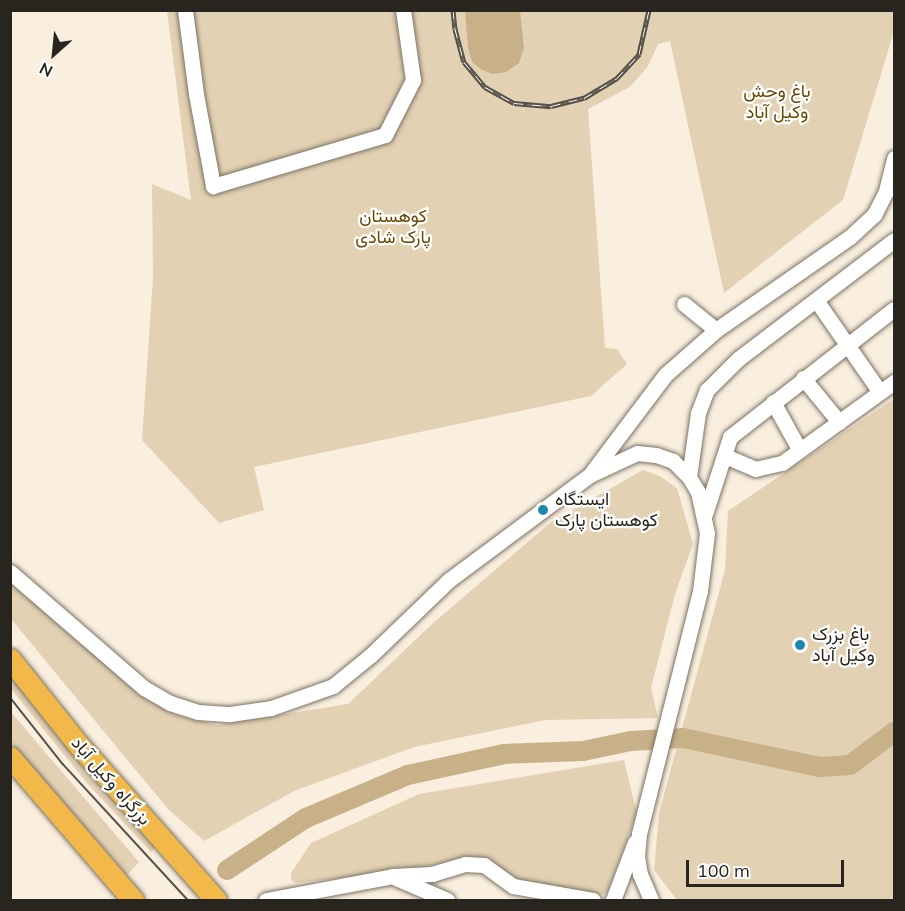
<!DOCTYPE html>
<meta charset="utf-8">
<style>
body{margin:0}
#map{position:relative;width:905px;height:911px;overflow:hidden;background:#faefde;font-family:Mulish,Vazirmatn,sans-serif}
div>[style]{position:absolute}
.green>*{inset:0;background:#e2d1b3}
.water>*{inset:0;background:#c8b189}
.river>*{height:20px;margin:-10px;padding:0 10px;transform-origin:10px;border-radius:10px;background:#c8b189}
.roads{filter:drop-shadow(0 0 2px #7c7364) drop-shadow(0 0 2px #7c7364)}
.minor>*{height:15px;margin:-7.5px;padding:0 7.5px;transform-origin:7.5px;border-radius:7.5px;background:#fff}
.highway>*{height:21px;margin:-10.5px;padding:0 10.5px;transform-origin:10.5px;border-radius:10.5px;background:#f2b849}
.tram>*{height:1.5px;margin:-0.75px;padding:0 0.75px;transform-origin:0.75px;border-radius:0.75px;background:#555148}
.rail>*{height:5px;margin-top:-2.5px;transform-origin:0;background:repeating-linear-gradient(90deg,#fefefe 0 9px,#555148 0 18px);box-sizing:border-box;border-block:2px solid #555148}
.dots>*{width:16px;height:16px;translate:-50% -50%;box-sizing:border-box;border:3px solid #fefefe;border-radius:50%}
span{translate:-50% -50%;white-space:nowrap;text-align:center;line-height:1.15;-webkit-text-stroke:4.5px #fefefe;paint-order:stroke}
.park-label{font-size:18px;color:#694900}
.poi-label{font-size:18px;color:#28251e}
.left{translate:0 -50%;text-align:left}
.street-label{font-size:18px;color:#28251e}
.frame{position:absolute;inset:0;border:12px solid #28251e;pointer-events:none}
.north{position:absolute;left:24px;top:24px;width:60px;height:60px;-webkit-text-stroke:4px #fefefe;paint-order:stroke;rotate:207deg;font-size:16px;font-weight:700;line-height:24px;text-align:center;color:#28251e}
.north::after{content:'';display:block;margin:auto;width:21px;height:27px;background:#28251e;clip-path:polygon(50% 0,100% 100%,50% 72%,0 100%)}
.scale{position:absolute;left:686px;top:860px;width:158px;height:27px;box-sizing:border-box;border:3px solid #28251e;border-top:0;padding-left:8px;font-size:18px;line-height:21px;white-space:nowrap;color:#28251e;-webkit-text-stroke:4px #fefefe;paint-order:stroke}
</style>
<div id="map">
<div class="green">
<div style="clip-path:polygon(167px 11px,894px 11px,894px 31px,843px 200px,724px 293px,670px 41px,658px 44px,648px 66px,630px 87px,588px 109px,605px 348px,617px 349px,627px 364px,591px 396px,254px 467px,264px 510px,219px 523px,142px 440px,153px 278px,152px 184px,191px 200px)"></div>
<div style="clip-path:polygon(894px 399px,894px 900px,677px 900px,654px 870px,659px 813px,725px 570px,728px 511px)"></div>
<div style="clip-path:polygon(643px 470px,660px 476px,677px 488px,693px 544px,675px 594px,651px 688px,658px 718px,545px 720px,414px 747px,294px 791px,204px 841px,168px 809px,11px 619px,10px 579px,145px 698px,176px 715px,217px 725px,348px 704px,431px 625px,551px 522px)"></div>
<div style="clip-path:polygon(10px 663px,162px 841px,151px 852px,87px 783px,11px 689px)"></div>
<div style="clip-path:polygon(10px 711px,139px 862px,127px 875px,11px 743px)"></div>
<div style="clip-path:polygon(624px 760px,637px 814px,607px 893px,595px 896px,520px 885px,481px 857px,467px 857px,411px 870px,296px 883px,291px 880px,291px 873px,311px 843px,419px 794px)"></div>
</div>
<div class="water">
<div style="clip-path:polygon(465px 11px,520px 11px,524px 48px,519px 63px,506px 72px,493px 74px,482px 70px,472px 62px,468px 48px)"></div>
</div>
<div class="river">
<div style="left:227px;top:870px;width:95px;rotate:-33.4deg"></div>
<div style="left:306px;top:818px;width:111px;rotate:-22.9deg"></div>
<div style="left:408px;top:775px;width:98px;rotate:-12.3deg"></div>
<div style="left:504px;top:754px;width:79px;rotate:-2.2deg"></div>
<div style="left:583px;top:751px;width:49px;rotate:-11.8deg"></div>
<div style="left:631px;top:741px;width:52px;rotate:-3.3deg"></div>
<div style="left:683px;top:738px;width:140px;rotate:12deg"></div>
<div style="left:820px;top:767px;width:30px;rotate:-4deg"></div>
<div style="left:850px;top:765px;width:55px;rotate:-36.9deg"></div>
</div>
<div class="roads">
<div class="minor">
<div style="left:185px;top:10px;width:85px;rotate:82.5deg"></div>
<div style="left:196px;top:94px;width:94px;rotate:79.5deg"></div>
<div style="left:213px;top:186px;width:179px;rotate:-16.5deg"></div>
<div style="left:385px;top:135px;width:62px;rotate:-63deg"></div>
<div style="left:413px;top:80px;width:71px;rotate:-98.1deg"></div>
<div style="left:816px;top:300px;width:112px;rotate:55.2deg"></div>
<div style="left:684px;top:304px;width:41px;rotate:39.1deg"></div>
<div style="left:803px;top:378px;width:57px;rotate:50.7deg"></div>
<div style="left:773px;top:402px;width:54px;rotate:61deg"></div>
<div style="left:725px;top:456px;width:33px;rotate:23deg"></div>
<div style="left:755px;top:469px;width:28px;rotate:-13deg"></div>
<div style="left:782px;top:463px;width:138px;rotate:-35.9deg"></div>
<div style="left:592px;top:472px;width:121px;rotate:-53deg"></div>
<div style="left:665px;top:375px;width:68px;rotate:-41.4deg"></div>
<div style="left:716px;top:330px;width:163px;rotate:-34.8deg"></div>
<div style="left:850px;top:237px;width:33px;rotate:-43deg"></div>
<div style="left:874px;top:215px;width:27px;rotate:-63deg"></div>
<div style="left:886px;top:191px;width:34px;rotate:-76deg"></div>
<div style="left:689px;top:477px;width:65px;rotate:-82deg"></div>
<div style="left:698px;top:413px;width:25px;rotate:-69deg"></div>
<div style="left:707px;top:390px;width:44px;rotate:-45deg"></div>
<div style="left:738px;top:359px;width:196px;rotate:-37.3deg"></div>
<div style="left:705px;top:514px;width:81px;rotate:-72deg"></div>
<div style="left:730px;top:437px;width:208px;rotate:-38deg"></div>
<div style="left:10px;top:572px;width:177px;rotate:40.9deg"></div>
<div style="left:144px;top:688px;width:30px;rotate:30deg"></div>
<div style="left:170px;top:703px;width:29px;rotate:18deg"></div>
<div style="left:198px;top:712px;width:32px;rotate:4deg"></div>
<div style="left:230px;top:714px;width:41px;rotate:-8.3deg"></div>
<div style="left:271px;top:708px;width:66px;rotate:-19.5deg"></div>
<div style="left:333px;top:686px;width:49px;rotate:-39.2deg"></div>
<div style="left:371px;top:655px;width:108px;rotate:-43.9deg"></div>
<div style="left:449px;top:580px;width:176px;rotate:-36.7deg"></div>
<div style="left:590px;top:475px;width:52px;rotate:-25.1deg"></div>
<div style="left:637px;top:453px;width:19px;rotate:6deg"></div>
<div style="left:656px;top:455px;width:18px;rotate:19deg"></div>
<div style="left:673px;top:461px;width:23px;rotate:45deg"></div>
<div style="left:689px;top:477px;width:17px;rotate:59deg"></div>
<div style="left:698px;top:492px;width:42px;rotate:77.6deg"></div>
<div style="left:707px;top:533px;width:58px;rotate:96.9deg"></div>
<div style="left:700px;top:591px;width:251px;rotate:104.1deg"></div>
<div style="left:639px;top:834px;width:22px;rotate:95deg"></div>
<div style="left:637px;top:856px;width:18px;rotate:81deg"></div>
<div style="left:640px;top:874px;width:28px;rotate:67deg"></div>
<div style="left:396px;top:878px;width:56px;rotate:23.3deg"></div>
<div style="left:266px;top:900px;width:129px;rotate:-10.7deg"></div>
<div style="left:393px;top:876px;width:39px;rotate:-3deg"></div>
<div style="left:432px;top:874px;width:34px;rotate:-17deg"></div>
<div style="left:465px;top:864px;width:19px;rotate:3deg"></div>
<div style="left:484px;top:865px;width:36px;rotate:36deg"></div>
<div style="left:513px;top:886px;width:81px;rotate:9.9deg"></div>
<div style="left:613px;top:900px;width:62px;rotate:-69.2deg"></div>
</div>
<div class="highway">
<div style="left:10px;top:659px;width:107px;rotate:51.4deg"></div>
<div style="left:77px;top:743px;width:210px;rotate:48.5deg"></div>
<div style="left:10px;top:757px;width:189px;rotate:49.3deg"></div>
</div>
</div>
<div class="tram">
<div style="left:10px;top:697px;width:85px;rotate:51.7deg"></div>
<div style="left:63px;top:764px;width:185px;rotate:47.4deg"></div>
</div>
<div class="rail">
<div style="left:453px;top:10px;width:19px;rotate:84deg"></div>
<div style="left:455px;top:29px;width:34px;rotate:75deg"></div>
<div style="left:464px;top:62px;width:33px;rotate:50deg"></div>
<div style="left:485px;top:87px;width:33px;rotate:29deg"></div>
<div style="left:514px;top:103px;width:37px;rotate:5deg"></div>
<div style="left:551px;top:106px;width:34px;rotate:-14deg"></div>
<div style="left:584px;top:98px;width:39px;rotate:-31deg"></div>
<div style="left:617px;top:78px;width:33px;rotate:-47deg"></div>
<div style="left:639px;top:54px;width:45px;rotate:-77.2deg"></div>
</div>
<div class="dots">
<div style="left:543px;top:510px;background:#2087b0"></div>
<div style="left:800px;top:645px;background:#2087b0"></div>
</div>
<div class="park-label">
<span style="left:777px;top:102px">باغ وحش<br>وکیل آباد</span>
<span style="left:393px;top:227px">کوهستان<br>پارک شادی</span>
</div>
<div class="poi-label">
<span class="left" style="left:555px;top:510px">ایستگاه<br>کوهستان پارک</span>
<span class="left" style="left:812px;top:645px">باغ بزرک<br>وکیل آباد</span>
</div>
<div class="street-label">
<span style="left:111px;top:781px;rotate:49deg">بزرگراه وکیل آباد</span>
</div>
<div class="frame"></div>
<div class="north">N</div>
<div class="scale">100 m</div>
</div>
